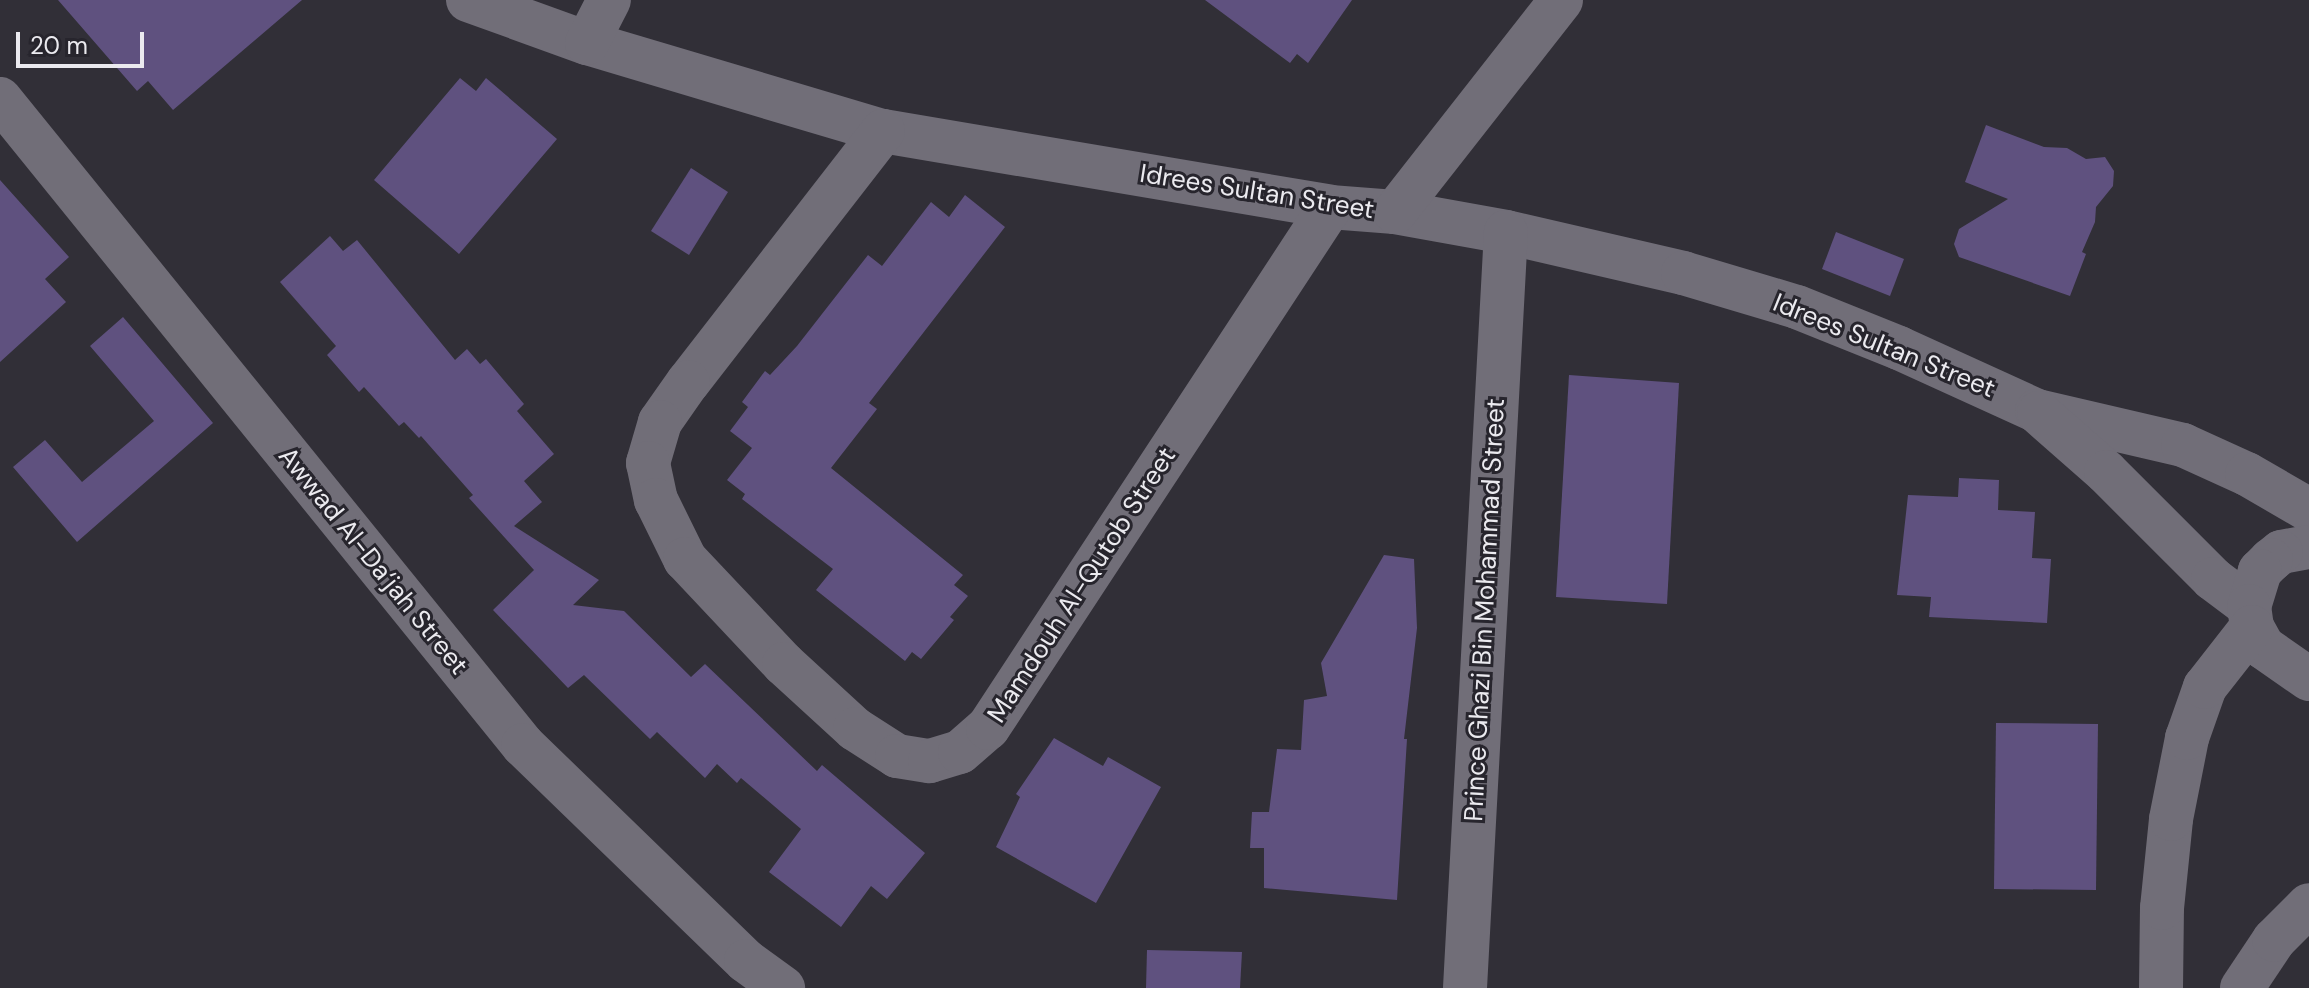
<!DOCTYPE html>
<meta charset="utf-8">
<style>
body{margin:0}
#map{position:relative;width:2309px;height:988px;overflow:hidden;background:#312f37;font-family:"DM Sans",sans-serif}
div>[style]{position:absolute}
.building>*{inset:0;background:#5f517f}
.minor>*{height:44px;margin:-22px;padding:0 22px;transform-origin:22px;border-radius:22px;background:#716e78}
span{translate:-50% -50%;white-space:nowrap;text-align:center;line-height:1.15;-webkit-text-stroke:6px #27252d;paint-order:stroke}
.street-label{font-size:26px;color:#ebeaef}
.scale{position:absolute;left:16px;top:32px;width:128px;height:36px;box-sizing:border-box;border:4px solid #ebeaef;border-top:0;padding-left:10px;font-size:24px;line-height:28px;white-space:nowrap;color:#ebeaef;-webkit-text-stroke:6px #27252d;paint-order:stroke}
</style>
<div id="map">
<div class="building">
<div style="clip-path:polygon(58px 0,302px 0,173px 110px,148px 81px,137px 91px)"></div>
<div style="clip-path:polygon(1205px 0,1352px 0,1308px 63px,1297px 54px,1290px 63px)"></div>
<div style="clip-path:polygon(460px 78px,476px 91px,486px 78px,557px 139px,459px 254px,374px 180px)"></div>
<div style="clip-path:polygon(1986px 125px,2044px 147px,2067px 148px,2086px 159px,2105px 157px,2114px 171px,2113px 186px,2096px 207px,2095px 222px,2082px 252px,2086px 254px,2070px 296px,1959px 257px,1954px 244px,1959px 229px,2008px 199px,1965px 182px)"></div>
<div style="clip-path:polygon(691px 168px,728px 192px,689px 255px,651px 231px)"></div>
<div style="clip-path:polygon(0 180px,69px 257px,45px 279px,66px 302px,0 362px)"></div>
<div style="clip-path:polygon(965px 195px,1005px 227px,869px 403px,877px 409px,831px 468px,963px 575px,954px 585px,968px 596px,950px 617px,954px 620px,921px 659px,912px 652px,905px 661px,816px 590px,833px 569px,742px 499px,745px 494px,727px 480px,752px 448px,730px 431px,748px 407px,742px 402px,765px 371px,770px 375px,797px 346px,868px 255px,882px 266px,931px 202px,949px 217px)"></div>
<div style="clip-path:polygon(1836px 232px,1904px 259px,1890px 296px,1822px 269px)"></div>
<div style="clip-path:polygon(330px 236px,343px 251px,357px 240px,455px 360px,467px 349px,480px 364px,486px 359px,524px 404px,517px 411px,554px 454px,524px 481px,542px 502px,514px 526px,599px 580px,573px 605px,624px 611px,691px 677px,705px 664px,817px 771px,822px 765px,925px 853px,887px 899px,871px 886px,841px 927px,769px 872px,801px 829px,741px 778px,737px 783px,717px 764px,705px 778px,657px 732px,650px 739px,584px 675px,568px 688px,493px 610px,534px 570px,469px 498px,473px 495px,421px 436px,419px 438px,404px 422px,399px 426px,364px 387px,359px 392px,327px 355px,336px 346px,280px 282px)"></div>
<div style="clip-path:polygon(123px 317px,213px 423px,77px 542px,13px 467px,45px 440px,82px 482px,154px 421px,90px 346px)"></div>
<div style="clip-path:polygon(1569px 375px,1679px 383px,1667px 604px,1556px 597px)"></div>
<div style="clip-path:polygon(1959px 478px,1999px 480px,1998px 510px,2035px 512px,2032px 558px,2051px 559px,2047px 623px,1929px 617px,1931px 597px,1897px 595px,1908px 495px,1958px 497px)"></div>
<div style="clip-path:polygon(1384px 555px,1414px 559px,1417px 628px,1404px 739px,1407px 739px,1397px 900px,1264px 888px,1264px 848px,1250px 848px,1252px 812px,1269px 812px,1277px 749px,1301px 750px,1304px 700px,1327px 696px,1321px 663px)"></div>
<div style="clip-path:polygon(1996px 723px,2098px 724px,2096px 890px,1994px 889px)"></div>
<div style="clip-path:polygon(1054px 738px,1103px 766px,1108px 757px,1161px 787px,1096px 903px,996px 847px,1020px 797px,1016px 794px)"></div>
<div style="clip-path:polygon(1147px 950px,1242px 952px,1240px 988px,1146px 988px)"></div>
</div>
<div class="minor">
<div style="left:468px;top:0;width:127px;rotate:19.9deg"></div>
<div style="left:587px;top:43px;width:309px;rotate:16.6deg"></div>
<div style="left:883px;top:131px;width:453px;rotate:9.6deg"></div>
<div style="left:1330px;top:207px;width:65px;rotate:4.4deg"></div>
<div style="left:1395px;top:212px;width:113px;rotate:10.2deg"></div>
<div style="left:1506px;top:232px;width:182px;rotate:13deg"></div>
<div style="left:1683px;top:273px;width:119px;rotate:16.6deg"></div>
<div style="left:1797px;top:307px;width:110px;rotate:21.9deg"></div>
<div style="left:1899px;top:348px;width:152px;rotate:24.5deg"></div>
<div style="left:2037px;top:411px;width:150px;rotate:13.1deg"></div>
<div style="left:2183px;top:445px;width:70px;rotate:24.4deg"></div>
<div style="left:2247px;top:474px;width:72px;rotate:30.1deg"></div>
<div style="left:587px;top:43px;width:48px;rotate:-62.9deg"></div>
<div style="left:0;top:99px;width:831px;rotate:51.01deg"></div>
<div style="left:523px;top:745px;width:310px;rotate:44.1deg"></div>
<div style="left:746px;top:961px;width:46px;rotate:36.1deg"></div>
<div style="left:883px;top:131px;width:318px;rotate:127.8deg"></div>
<div style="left:688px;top:382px;width:49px;rotate:125deg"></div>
<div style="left:660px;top:422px;width:43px;rotate:106.3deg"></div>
<div style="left:648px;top:463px;width:38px;rotate:78deg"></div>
<div style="left:656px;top:500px;width:66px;rotate:63.8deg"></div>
<div style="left:685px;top:559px;width:144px;rotate:46.7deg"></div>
<div style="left:784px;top:664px;width:96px;rotate:42.5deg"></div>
<div style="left:855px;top:729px;width:50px;rotate:32.7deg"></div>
<div style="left:897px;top:756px;width:33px;rotate:9deg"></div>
<div style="left:930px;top:761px;width:31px;rotate:-17deg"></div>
<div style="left:960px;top:752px;width:37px;rotate:-41deg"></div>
<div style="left:988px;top:728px;width:623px;rotate:-56.72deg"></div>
<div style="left:1395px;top:212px;width:269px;rotate:-51.9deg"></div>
<div style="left:2039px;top:413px;width:89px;rotate:41.4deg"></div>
<div style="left:2106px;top:472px;width:151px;rotate:45deg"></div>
<div style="left:2213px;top:579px;width:45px;rotate:36.9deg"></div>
<div style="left:2309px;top:547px;width:28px;rotate:170deg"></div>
<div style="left:2281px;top:552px;width:13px;rotate:141deg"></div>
<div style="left:2271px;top:560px;width:16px;rotate:135deg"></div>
<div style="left:2260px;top:571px;width:37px;rotate:107deg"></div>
<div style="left:2249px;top:606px;width:21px;rotate:82deg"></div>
<div style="left:2252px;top:627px;width:23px;rotate:61deg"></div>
<div style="left:2263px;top:647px;width:56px;rotate:34.8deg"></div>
<div style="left:1465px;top:988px;width:757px;rotate:-86.9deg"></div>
<div style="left:2161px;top:988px;width:80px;rotate:-89.3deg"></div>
<div style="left:2162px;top:908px;width:89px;rotate:-84.2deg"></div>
<div style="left:2171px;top:819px;width:83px;rotate:-78.8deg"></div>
<div style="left:2187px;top:738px;width:54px;rotate:-70.6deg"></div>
<div style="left:2205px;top:687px;width:76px;rotate:-51.9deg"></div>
<div style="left:2242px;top:988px;width:58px;rotate:-56.3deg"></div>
<div style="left:2274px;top:940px;width:49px;rotate:-45deg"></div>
</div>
<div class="street-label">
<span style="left:1257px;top:192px;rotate:9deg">Idrees Sultan Street</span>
<span style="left:1884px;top:346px;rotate:22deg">Idrees Sultan Street</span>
<span style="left:373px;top:561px;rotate:51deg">Awwad Al-Da‘jah Street</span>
<span style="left:1082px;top:585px;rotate:-57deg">Mamdouh Al-Qutob Street</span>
<span style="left:1485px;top:610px;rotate:-87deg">Prince Ghazi Bin Mohammad Street</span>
</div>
<div class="scale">20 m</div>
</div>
